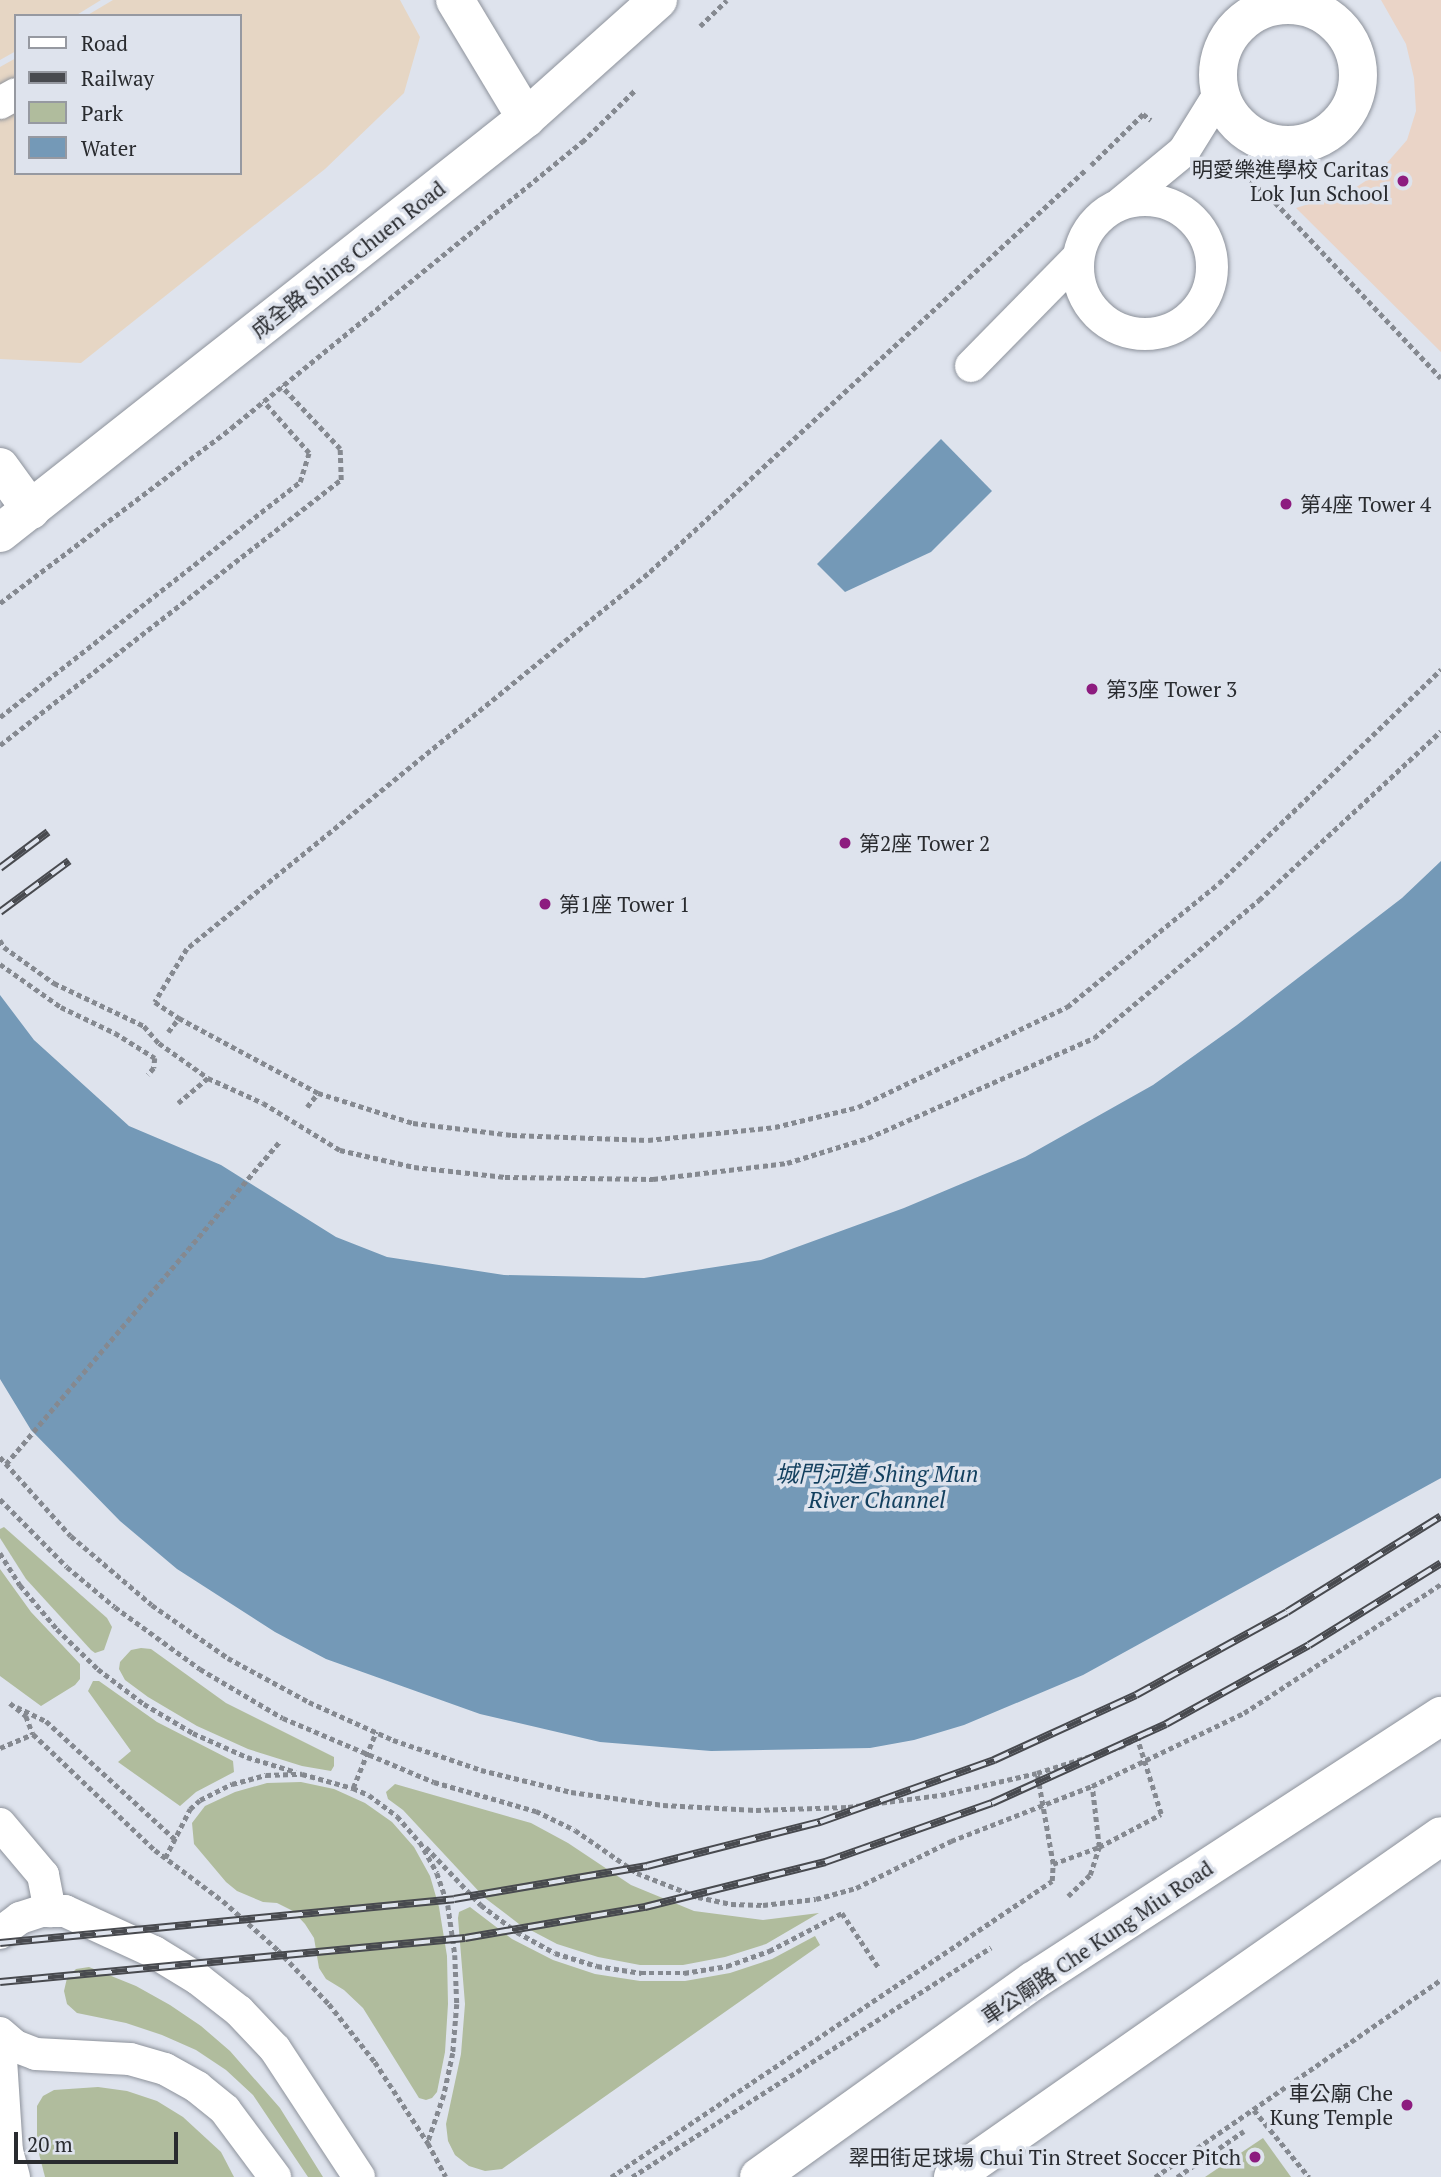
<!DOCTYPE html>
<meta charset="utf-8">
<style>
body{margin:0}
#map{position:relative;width:1441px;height:2177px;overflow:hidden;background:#dee3ed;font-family:"PT Serif","Noto Sans TC",serif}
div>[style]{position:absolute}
.industrial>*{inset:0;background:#e6d6c4}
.education>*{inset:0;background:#ead4c7}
.green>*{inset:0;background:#b0bc9d}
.water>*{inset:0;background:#7499b7}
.path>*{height:4.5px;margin-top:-2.25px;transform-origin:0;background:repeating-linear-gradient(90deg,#858990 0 5px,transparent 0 8.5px)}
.roads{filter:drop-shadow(0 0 2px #8d929b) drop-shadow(0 0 2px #8d929b)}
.lane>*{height:32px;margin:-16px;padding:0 16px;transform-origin:16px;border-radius:16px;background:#fff}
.lane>.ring{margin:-16px;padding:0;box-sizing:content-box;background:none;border:32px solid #fff;border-radius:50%}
.street>*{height:38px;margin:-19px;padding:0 19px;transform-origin:19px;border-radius:19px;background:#fff}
.street>.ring{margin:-19px;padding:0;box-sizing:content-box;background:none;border:38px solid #fff;border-radius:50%}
.secondary>*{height:38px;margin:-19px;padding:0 19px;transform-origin:19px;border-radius:19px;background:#fff}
.primary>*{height:38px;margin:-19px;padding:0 19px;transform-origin:19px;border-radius:19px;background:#fff}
.rail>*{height:8px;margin-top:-4px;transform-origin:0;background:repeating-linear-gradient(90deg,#dee3ed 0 16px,#484a4f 0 32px);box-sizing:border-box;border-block:2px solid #484a4f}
.dots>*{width:19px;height:19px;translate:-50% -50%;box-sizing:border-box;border:4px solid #dee3ed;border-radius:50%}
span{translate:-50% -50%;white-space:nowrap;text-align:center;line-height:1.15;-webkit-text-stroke:7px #dee3ed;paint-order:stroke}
.poi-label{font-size:21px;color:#292b2f}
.right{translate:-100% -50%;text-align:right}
.left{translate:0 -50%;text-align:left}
.street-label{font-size:21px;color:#292b2f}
.water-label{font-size:23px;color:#123f5e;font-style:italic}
.legend{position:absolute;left:14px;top:14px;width:228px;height:161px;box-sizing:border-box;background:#dee3ed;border:2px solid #9699a1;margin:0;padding:9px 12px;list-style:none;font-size:21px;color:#292b2f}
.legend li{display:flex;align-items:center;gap:14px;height:35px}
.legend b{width:35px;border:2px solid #9699a1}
.scale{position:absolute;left:14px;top:2132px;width:164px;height:32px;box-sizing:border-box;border:4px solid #292b2f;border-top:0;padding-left:9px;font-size:21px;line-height:24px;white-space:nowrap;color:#292b2f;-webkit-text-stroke:5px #dee3ed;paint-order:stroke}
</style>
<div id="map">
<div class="industrial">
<div style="clip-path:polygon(0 0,101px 0,75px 16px,16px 16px,16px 51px,0 60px)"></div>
<div style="clip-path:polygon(113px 0,400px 0,420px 37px,404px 93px,325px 169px,81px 363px,0 359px,0 67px,16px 58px,16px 173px,240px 173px,240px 16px,86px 16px)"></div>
</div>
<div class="education">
<div style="clip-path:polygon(1381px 0,1441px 0,1441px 352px,1296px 208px,1352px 190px,1379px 172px,1407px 140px,1416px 111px,1414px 78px,1406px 44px)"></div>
</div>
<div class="green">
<div style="clip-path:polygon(4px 1527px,107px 1618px,112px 1627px,104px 1650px,95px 1653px,91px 1650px,26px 1579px,0 1538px,0 1529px)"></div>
<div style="clip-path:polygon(0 1569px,31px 1612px,80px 1664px,80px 1679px,75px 1685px,41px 1706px,0 1676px)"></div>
<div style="clip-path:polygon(141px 1648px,151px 1649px,226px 1703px,334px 1757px,334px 1766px,331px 1771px,302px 1766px,248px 1749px,197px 1726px,148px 1697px,125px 1680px,119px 1669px,120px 1662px,131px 1650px)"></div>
<div style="clip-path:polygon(93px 1681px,99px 1681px,157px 1722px,233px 1761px,234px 1772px,196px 1792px,180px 1806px,118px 1762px,131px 1751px,88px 1691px)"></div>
<div style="clip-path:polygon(301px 1782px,334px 1789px,365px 1803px,392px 1822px,414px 1847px,430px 1876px,439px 1907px,447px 1956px,448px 2004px,445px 2052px,437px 2092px,432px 2098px,426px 2100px,419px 2098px,363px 2008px,344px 1990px,326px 1979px,319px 1968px,314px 1938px,305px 1924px,293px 1911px,277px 1903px,263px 1902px,237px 1891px,226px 1882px,194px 1844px,192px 1823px,205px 1806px,235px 1792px,267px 1783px)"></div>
<div style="clip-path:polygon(395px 1784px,531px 1823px,568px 1843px,631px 1885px,694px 1911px,763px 1920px,819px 1913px,766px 1944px,725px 1957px,683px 1965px,640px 1965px,598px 1957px,557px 1944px,519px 1924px,485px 1898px,403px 1810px,388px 1799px,386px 1792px)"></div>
<div style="clip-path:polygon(470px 1907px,512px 1939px,553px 1960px,595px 1974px,640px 1981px,685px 1981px,730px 1973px,772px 1959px,815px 1936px,820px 1945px,502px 2169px,485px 2171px,469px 2166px,455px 2155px,448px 2141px,446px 2124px,461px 2054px,465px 2004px,458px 1918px,459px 1912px)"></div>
<div style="clip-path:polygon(89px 1967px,136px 1986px,170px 2005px,201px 2026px,230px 2051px,280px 2108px,323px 2177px,308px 2177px,253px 2095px,226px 2070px,196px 2050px,162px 2035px,126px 2023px,77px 2013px,67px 2004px,64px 1991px,67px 1978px,76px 1969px)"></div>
<div style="clip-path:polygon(98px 2087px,127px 2091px,157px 2101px,183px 2117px,221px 2152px,234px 2177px,45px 2177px,37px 2146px,37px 2106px,43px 2096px,54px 2090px)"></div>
<div style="clip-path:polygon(1263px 2138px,1291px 2177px,1205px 2177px)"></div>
</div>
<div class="water">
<div style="clip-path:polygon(941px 439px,992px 491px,931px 552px,845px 592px,817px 564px)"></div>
<div style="clip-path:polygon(1441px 861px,1441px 1478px,1083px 1675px,964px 1725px,914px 1740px,870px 1748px,711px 1751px,600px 1742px,480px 1714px,326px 1659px,275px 1632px,177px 1569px,120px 1521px,31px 1430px,0 1379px,0 995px,34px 1040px,129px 1126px,221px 1165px,336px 1237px,387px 1257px,504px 1275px,644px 1278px,761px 1260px,904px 1208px,1025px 1157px,1153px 1085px,1237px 1025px,1402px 898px)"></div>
</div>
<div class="path">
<div style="left:700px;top:26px;width:37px;rotate:-44deg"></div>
<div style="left:1091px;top:165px;width:73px;rotate:-44.4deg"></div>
<div style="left:1143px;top:114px;width:10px;rotate:37deg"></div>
<div style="left:1230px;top:165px;width:58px;rotate:39.4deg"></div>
<div style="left:1275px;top:202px;width:242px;rotate:46.7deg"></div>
<div style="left:1085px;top:171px;width:594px;rotate:137.32deg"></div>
<div style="left:648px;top:574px;width:594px;rotate:140.87deg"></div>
<div style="left:187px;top:949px;width:62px;rotate:121.1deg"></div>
<div style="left:155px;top:1002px;width:29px;rotate:34deg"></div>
<div style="left:179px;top:1018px;width:158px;rotate:28.3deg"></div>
<div style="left:318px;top:1093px;width:100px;rotate:17.5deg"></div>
<div style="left:413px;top:1123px;width:100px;rotate:6.9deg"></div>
<div style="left:512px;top:1135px;width:136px;rotate:2.1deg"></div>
<div style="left:648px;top:1140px;width:128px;rotate:-5.8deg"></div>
<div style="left:775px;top:1127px;width:85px;rotate:-13.5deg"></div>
<div style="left:858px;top:1107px;width:232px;rotate:-25.6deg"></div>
<div style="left:1067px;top:1007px;width:196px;rotate:-39.2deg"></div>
<div style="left:1219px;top:883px;width:308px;rotate:-43.9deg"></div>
<div style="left:0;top:603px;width:290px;rotate:-37.1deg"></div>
<div style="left:231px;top:428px;width:453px;rotate:-39.2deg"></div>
<div style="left:582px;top:142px;width:73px;rotate:-44.4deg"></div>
<div style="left:0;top:717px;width:381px;rotate:-38.1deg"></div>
<div style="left:300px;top:482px;width:30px;rotate:-73deg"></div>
<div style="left:309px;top:453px;width:69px;rotate:-131.5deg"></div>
<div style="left:0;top:745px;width:432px;rotate:-37.9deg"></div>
<div style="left:341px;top:480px;width:31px;rotate:-92deg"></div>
<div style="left:340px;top:449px;width:86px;rotate:-133.1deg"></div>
<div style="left:0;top:940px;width:8px;rotate:60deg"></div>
<div style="left:4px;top:947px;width:62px;rotate:35.8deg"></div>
<div style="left:54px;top:983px;width:100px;rotate:25.5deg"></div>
<div style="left:144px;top:1026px;width:23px;rotate:49deg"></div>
<div style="left:159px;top:1043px;width:60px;rotate:35.5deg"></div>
<div style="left:208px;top:1078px;width:60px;rotate:24.4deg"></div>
<div style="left:263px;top:1103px;width:90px;rotate:31.4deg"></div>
<div style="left:340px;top:1150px;width:76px;rotate:12.9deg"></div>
<div style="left:414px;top:1167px;width:92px;rotate:6.3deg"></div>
<div style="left:505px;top:1177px;width:148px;rotate:0.8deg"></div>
<div style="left:653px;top:1179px;width:135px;rotate:-6.8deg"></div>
<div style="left:787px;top:1163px;width:85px;rotate:-17.2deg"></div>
<div style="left:868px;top:1138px;width:247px;rotate:-23.9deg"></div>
<div style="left:1094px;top:1038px;width:215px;rotate:-39.9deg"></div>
<div style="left:1259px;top:900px;width:248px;rotate:-42.9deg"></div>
<div style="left:0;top:964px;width:75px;rotate:35.2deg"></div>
<div style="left:61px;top:1007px;width:60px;rotate:25.7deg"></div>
<div style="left:115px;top:1033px;width:47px;rotate:32deg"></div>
<div style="left:155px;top:1058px;width:10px;rotate:96deg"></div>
<div style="left:154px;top:1068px;width:9px;rotate:131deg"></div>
<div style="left:168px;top:1032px;width:18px;rotate:-52deg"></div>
<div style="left:178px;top:1103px;width:39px;rotate:-40deg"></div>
<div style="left:307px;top:1107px;width:18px;rotate:-52deg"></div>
<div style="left:0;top:1457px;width:106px;rotate:48.1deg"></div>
<div style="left:71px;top:1536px;width:106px;rotate:40.4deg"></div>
<div style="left:152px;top:1605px;width:93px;rotate:34.9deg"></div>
<div style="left:228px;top:1658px;width:92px;rotate:28.5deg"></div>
<div style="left:309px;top:1702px;width:92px;rotate:24.3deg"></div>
<div style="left:393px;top:1740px;width:93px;rotate:18.8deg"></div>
<div style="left:481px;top:1770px;width:93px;rotate:13.7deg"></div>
<div style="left:571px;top:1792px;width:93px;rotate:8deg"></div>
<div style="left:663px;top:1805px;width:93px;rotate:3.1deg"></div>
<div style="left:756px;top:1810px;width:92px;rotate:-1.9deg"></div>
<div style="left:848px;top:1807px;width:94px;rotate:-7.4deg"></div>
<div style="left:941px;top:1795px;width:98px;rotate:-12.9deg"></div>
<div style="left:1037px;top:1773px;width:87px;rotate:-17.4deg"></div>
<div style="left:1120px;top:1747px;width:57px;rotate:-28.4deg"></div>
<div style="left:6px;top:1464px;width:424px;rotate:-49.7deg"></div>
<div style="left:0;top:1499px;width:95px;rotate:45.4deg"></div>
<div style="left:67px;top:1567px;width:62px;rotate:39.8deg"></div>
<div style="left:115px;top:1607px;width:105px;rotate:36.1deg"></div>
<div style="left:200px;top:1669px;width:96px;rotate:30.6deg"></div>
<div style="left:283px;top:1718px;width:164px;rotate:23deg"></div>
<div style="left:434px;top:1782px;width:106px;rotate:15.9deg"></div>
<div style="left:536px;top:1811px;width:43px;rotate:26deg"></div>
<div style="left:575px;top:1830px;width:75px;rotate:34.7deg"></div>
<div style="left:637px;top:1873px;width:66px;rotate:21.5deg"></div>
<div style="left:698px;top:1897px;width:34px;rotate:12deg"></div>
<div style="left:731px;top:1904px;width:32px;rotate:2deg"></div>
<div style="left:763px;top:1905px;width:53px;rotate:-6.5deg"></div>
<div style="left:816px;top:1899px;width:41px;rotate:-15.4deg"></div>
<div style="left:856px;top:1888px;width:106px;rotate:-26.3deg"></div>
<div style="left:951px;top:1841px;width:151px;rotate:-21.3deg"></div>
<div style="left:1092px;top:1786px;width:169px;rotate:-25.7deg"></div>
<div style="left:1244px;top:1713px;width:235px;rotate:-33.2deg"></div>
<div style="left:0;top:1553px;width:38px;rotate:58deg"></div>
<div style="left:20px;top:1585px;width:57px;rotate:49.9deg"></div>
<div style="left:57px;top:1629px;width:57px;rotate:44.3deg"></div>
<div style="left:98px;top:1669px;width:58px;rotate:37.3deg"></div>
<div style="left:144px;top:1704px;width:57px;rotate:30.6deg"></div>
<div style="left:193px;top:1733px;width:59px;rotate:24deg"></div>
<div style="left:247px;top:1757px;width:51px;rotate:17deg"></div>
<div style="left:10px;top:1703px;width:21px;rotate:39deg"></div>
<div style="left:26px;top:1716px;width:19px;rotate:69deg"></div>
<div style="left:33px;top:1734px;width:168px;rotate:43.6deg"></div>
<div style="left:155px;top:1850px;width:85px;rotate:36.9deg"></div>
<div style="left:223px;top:1901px;width:74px;rotate:41.7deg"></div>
<div style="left:278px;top:1950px;width:74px;rotate:46.6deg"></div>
<div style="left:329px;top:2004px;width:74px;rotate:51.6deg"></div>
<div style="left:375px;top:2062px;width:97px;rotate:56.8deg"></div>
<div style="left:428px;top:2143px;width:38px;rotate:62deg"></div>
<div style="left:17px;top:1707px;width:32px;rotate:26deg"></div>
<div style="left:46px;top:1721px;width:175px;rotate:42.5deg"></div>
<div style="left:0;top:1748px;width:36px;rotate:-23deg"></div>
<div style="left:353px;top:1788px;width:61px;rotate:-67.7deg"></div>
<div style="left:426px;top:1847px;width:80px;rotate:46.5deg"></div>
<div style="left:481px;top:1905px;width:45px;rotate:36.9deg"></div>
<div style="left:517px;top:1932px;width:43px;rotate:28.9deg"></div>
<div style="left:555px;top:1953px;width:44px;rotate:17.2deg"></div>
<div style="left:597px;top:1966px;width:45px;rotate:9deg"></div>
<div style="left:641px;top:1973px;width:43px"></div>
<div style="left:684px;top:1973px;width:44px;rotate:-9.2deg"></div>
<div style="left:727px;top:1966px;width:45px;rotate:-19.7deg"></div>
<div style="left:769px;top:1951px;width:82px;rotate:-27.5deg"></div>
<div style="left:842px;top:1913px;width:66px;rotate:56.1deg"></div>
<div style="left:165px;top:1858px;width:55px;rotate:-63deg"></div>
<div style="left:190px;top:1809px;width:13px;rotate:-42deg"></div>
<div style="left:200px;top:1800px;width:36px;rotate:-27deg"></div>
<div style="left:232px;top:1784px;width:35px;rotate:-15deg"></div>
<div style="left:266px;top:1775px;width:36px;rotate:-2deg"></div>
<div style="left:302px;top:1774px;width:53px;rotate:15.4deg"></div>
<div style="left:353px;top:1788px;width:17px;rotate:24deg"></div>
<div style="left:369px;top:1795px;width:35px;rotate:37deg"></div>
<div style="left:397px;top:1816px;width:35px;rotate:49deg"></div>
<div style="left:420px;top:1842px;width:35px;rotate:61deg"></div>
<div style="left:437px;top:1873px;width:34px;rotate:71deg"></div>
<div style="left:448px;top:1905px;width:50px;rotate:82deg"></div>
<div style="left:455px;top:1955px;width:49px;rotate:87.7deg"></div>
<div style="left:457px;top:2004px;width:49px;rotate:94.7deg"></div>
<div style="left:453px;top:2053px;width:43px;rotate:102.1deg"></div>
<div style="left:444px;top:2095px;width:50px;rotate:108.8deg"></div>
<div style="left:1053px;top:1864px;width:49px;rotate:-20.3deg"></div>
<div style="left:1099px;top:1847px;width:70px;rotate:-28deg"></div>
<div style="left:1161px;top:1814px;width:80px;rotate:-107.5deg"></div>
<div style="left:1068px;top:1896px;width:30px;rotate:-44deg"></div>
<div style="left:1090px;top:1875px;width:29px;rotate:-72deg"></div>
<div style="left:1099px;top:1847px;width:61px;rotate:-96.5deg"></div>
<div style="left:1254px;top:2110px;width:87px;rotate:50.6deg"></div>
<div style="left:611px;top:2177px;width:531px;rotate:-33.87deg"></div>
<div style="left:1052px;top:1881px;width:17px;rotate:-87deg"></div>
<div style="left:1053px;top:1864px;width:92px;rotate:-100deg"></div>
<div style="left:632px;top:2177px;width:426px;rotate:-32.6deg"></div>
<div style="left:1155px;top:2177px;width:347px;rotate:-34.6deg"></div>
<div style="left:1177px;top:2177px;width:81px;rotate:-34.5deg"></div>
</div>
<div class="roads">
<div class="lane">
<div style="left:0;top:103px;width:18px;rotate:-29deg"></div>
<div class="ring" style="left:1078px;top:200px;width:102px;height:102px"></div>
<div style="left:1121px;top:203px;width:82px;rotate:-39.5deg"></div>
<div style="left:1184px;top:151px;width:68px;rotate:-58.2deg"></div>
<div style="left:971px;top:366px;width:151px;rotate:-45.5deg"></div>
<div style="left:0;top:1824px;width:67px;rotate:49.9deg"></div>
<div style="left:43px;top:1875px;width:37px;rotate:79deg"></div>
<div style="left:0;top:1933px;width:25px;rotate:-37deg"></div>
<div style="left:20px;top:1918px;width:23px;rotate:-18deg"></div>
<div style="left:42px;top:1911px;width:23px"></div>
<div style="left:65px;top:1911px;width:98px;rotate:24.7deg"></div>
<div style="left:154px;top:1952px;width:52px;rotate:31.5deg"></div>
<div style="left:198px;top:1979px;width:52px;rotate:38deg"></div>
<div style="left:239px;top:2011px;width:52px;rotate:46.5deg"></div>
<div style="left:275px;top:2049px;width:153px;rotate:56.7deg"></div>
<div style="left:0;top:2033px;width:20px;rotate:41deg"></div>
<div style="left:15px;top:2046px;width:22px;rotate:21deg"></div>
<div style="left:36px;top:2054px;width:94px;rotate:3deg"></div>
<div style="left:130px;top:2059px;width:36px;rotate:16deg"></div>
<div style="left:165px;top:2069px;width:37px;rotate:29deg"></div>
<div style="left:197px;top:2087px;width:36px;rotate:39deg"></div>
<div style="left:225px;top:2110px;width:84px;rotate:53.3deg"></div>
<div style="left:0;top:2044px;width:107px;rotate:86.3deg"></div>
<div style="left:7px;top:2151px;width:27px;rotate:75deg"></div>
</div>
<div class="street">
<div style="left:455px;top:0;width:138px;rotate:59deg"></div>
<div class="ring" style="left:1218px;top:5px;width:102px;height:102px"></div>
<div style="left:0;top:467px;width:53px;rotate:54.2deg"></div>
</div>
<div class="secondary">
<div style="left:0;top:533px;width:670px;rotate:-38.27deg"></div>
<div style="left:526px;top:118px;width:177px;rotate:-41.8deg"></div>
</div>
<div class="primary">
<div style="left:759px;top:2177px;width:337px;rotate:-35.6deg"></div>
<div style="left:1033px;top:1981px;width:487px;rotate:-33deg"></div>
<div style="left:953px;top:2177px;width:595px;rotate:-34.94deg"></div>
</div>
</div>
<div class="rail">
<div style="left:0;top:868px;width:60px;rotate:-36.9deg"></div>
<div style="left:0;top:912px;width:86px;rotate:-36.5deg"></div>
<div style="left:0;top:1943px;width:456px;rotate:-5.5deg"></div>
<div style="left:454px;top:1899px;width:196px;rotate:-9.7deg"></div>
<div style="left:647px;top:1866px;width:179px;rotate:-14.3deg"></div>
<div style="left:820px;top:1822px;width:185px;rotate:-19.6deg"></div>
<div style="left:994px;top:1760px;width:156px;rotate:-24.6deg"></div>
<div style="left:1136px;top:1695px;width:172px;rotate:-28.8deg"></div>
<div style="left:1287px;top:1612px;width:181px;rotate:-31.9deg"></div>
<div style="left:0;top:1982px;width:467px;rotate:-5.4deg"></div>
<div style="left:465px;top:1938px;width:183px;rotate:-9.8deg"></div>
<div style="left:645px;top:1907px;width:186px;rotate:-14deg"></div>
<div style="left:825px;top:1862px;width:177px;rotate:-19.5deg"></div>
<div style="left:992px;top:1803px;width:191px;rotate:-24.4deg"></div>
<div style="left:1166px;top:1724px;width:163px;rotate:-28.9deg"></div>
<div style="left:1309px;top:1645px;width:155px;rotate:-31.8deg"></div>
</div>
<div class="dots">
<div style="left:1403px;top:181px;background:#8d1c7f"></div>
<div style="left:1286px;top:504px;background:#8d1c7f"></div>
<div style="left:1092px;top:689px;background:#8d1c7f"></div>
<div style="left:845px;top:843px;background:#8d1c7f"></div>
<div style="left:545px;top:904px;background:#8d1c7f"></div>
<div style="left:1407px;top:2105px;background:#8d1c7f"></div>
<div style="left:1255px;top:2157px;background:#8d1c7f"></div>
</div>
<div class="poi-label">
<span class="right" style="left:1389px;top:181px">明愛樂進學校 Caritas<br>Lok Jun School</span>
<span class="left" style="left:1300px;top:504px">第4座 Tower 4</span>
<span class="left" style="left:1106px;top:689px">第3座 Tower 3</span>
<span class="left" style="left:859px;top:843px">第2座 Tower 2</span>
<span class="left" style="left:559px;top:904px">第1座 Tower 1</span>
<span class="right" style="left:1393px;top:2105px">車公廟 Che<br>Kung Temple</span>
<span class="right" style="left:1241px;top:2157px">翠田街足球場 Chui Tin Street Soccer Pitch</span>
</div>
<div class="street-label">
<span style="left:348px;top:259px;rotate:-38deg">成全路 Shing Chuen Road</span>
<span style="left:1097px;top:1942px;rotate:-34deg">車公廟路 Che Kung Miu Road</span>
</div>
<div class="water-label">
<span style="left:877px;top:1487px">城門河道 Shing Mun<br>River Channel</span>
</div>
<ul class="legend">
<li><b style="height:9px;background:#fff"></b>Road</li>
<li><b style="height:9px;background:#484a4f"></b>Railway</li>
<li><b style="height:19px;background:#b0bc9d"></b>Park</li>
<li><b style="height:19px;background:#7499b7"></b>Water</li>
</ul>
<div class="scale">20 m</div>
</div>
